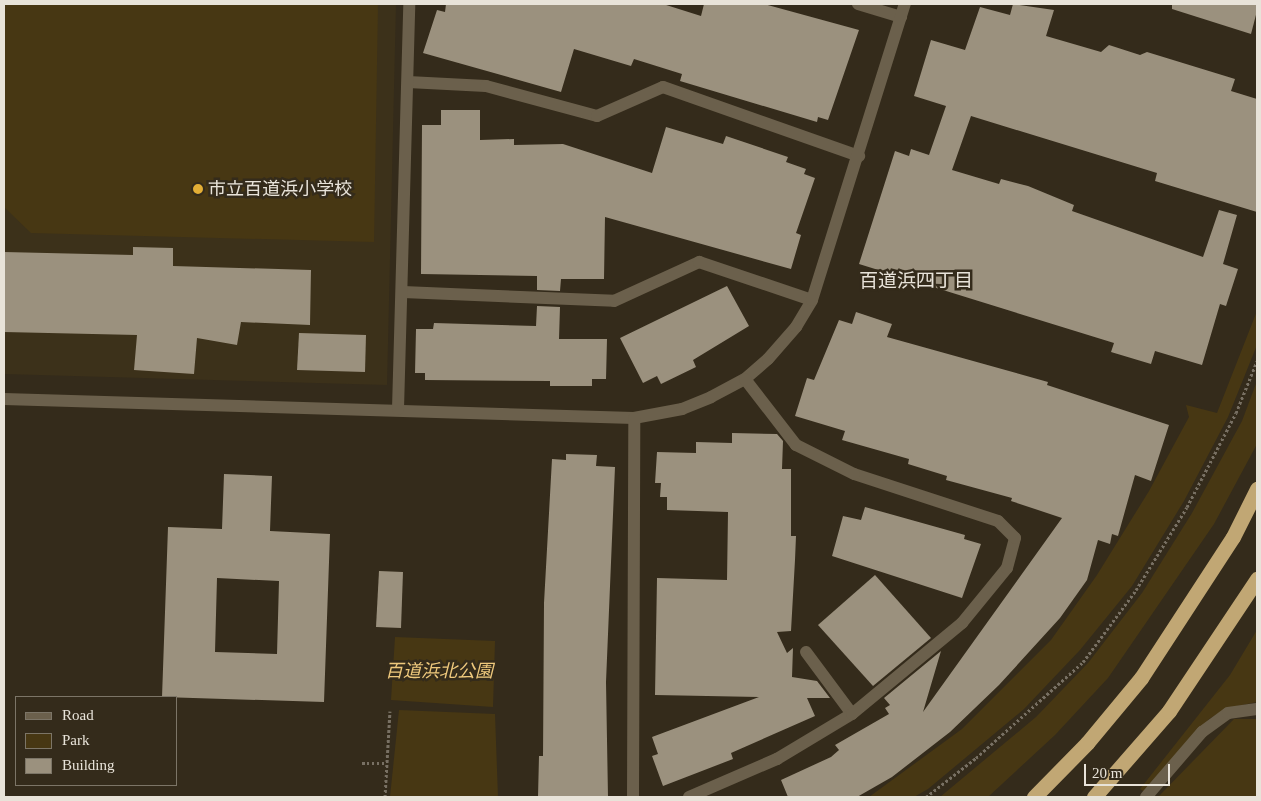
<!DOCTYPE html>
<meta charset="utf-8">
<style>
body{margin:0}
#map{position:relative;width:1261px;height:801px;overflow:hidden;background:#342b1b;font-family:"Times New Roman","Noto Sans JP",serif}
div>[style]{position:absolute}
.built>*{inset:0;background:#3c311a}
.green>*{inset:0;background:#473713}
.building>*{inset:0;background:#9b917e}
.path>*{height:3px;margin-top:-1.5px;transform-origin:0;background:repeating-linear-gradient(90deg,#787063 0 2.5px,transparent 0 5px)}
.minor>*{height:12px;margin:-6px;padding:0 6px;transform-origin:6px;border-radius:6px;background:#6b604c}
.highway>*{height:15px;margin:-7.5px;padding:0 7.5px;transform-origin:7.5px;border-radius:7.5px;background:#c1a774}
.dots>*{width:14px;height:14px;translate:-50% -50%;box-sizing:border-box;border:2px solid #342b1b;border-radius:50%}
span{translate:-50% -50%;white-space:nowrap;text-align:center;line-height:1.15;-webkit-text-stroke:5px #342b1b;paint-order:stroke}
.poi-label{font-size:18px;color:#e8e3d9}
.left{translate:0 -50%;text-align:left}
.park-label{font-size:18px;color:#eec87c;font-style:italic}
.neighbourhood-label{font-size:19px;color:#e8e3d9}
.frame{position:absolute;inset:0;border:5px solid #e8e3d9;pointer-events:none}
.legend{position:absolute;left:15px;top:696px;width:162px;height:90px;box-sizing:border-box;background:#342b1b;border:1px solid #7c7567;margin:0;padding:6px 9px;list-style:none;font-size:15px;color:#e8e3d9}
.legend li{display:flex;align-items:center;gap:10px;height:25px}
.legend b{width:25px;border:1px solid #7c7567}
.scale{position:absolute;left:1084px;top:764px;width:86px;height:22px;box-sizing:border-box;border:2px solid #e8e3d9;border-top:0;padding-left:6px;font-size:15px;line-height:18px;white-space:nowrap;color:#e8e3d9;-webkit-text-stroke:4px #342b1b;paint-order:stroke}
</style>
<div id="map">
<div class="built">
<div style="clip-path:polygon(4px 4px,396px 4px,387px 385px,4px 374px)"></div>
</div>
<div class="green">
<div style="clip-path:polygon(4px 4px,378px 4px,374px 242px,31px 233px,4px 207px)"></div>
<div style="clip-path:polygon(1257px 311px,1257px 345px,1228px 417px,1184px 501px,1132px 586px,1080px 650px,1024px 709px,928px 789px,914px 797px,869px 797px,962px 729px,1051px 640px,1097px 575px,1149px 491px,1189px 417px,1186px 405px,1217px 413px)"></div>
<div style="clip-path:polygon(1257px 381px,1257px 444px,1214px 524px,1108px 678px,1055px 735px,988px 797px,940px 797px,1036px 717px,1088px 663px,1142px 593px,1192px 513px,1242px 421px)"></div>
<div style="clip-path:polygon(1257px 630px,1257px 702px,1227px 708px,1209px 719px,1145px 792px,1140px 789px,1230px 675px)"></div>
<div style="clip-path:polygon(395px 637px,495px 641px,493px 707px,391px 700px)"></div>
<div style="clip-path:polygon(399px 710px,495px 714px,498px 797px,390px 797px)"></div>
<div style="clip-path:polygon(1234px 719px,1257px 719px,1257px 797px,1158px 797px)"></div>
</div>
<div class="building">
<div style="clip-path:polygon(446px 4px,663px 4px,701px 16px,704px 4px,764px 4px,859px 30px,828px 120px,818px 117px,817px 122px,680px 81px,682px 74px,634px 59px,631px 66px,574px 49px,561px 92px,423px 53px,437px 10px,445px 12px)"></div>
<div style="clip-path:polygon(1013px 4px,1054px 10px,1046px 36px,1101px 52px,1109px 45px,1140px 55px,1147px 52px,1235px 79px,1231px 91px,1257px 99px,1257px 212px,1155px 181px,1157px 173px,971px 116px,952px 170px,999px 184px,1001px 179px,1028px 186px,1074px 205px,1072px 211px,1203px 257px,1219px 210px,1237px 215px,1223px 264px,1238px 269px,1226px 306px,1220px 304px,1202px 365px,1155px 351px,1151px 364px,1111px 352px,1114px 343px,859px 264px,895px 151px,909px 156px,911px 149px,929px 155px,946px 106px,914px 96px,931px 40px,965px 50px,980px 7px,1010px 15px)"></div>
<div style="clip-path:polygon(1172px 4px,1257px 4px,1257px 11px,1251px 34px,1172px 9px)"></div>
<div style="clip-path:polygon(441px 110px,480px 110px,480px 140px,514px 139px,514px 145px,563px 144px,652px 173px,666px 127px,723px 144px,726px 136px,788px 157px,786px 162px,806px 169px,804px 174px,815px 178px,796px 233px,801px 235px,791px 269px,605px 217px,604px 279px,561px 279px,560px 291px,537px 290px,537px 276px,421px 274px,422px 125px,441px 125px)"></div>
<div style="clip-path:polygon(133px 247px,173px 248px,173px 266px,311px 270px,310px 325px,241px 322px,237px 345px,197px 338px,194px 374px,134px 370px,137px 335px,4px 332px,4px 252px,133px 255px)"></div>
<div style="clip-path:polygon(727px 286px,749px 326px,693px 360px,696px 367px,661px 384px,657px 376px,643px 383px,620px 338px)"></div>
<div style="clip-path:polygon(537px 306px,560px 307px,559px 339px,607px 339px,606px 379px,592px 379px,592px 386px,550px 386px,550px 381px,425px 380px,425px 373px,415px 373px,416px 329px,433px 329px,434px 323px,536px 326px)"></div>
<div style="clip-path:polygon(856px 312px,892px 324px,887px 337px,1048px 382px,1047px 385px,1169px 425px,1151px 481px,1135px 475px,1118px 536px,1112px 534px,1110px 544px,1098px 540px,1087px 580px,1060px 618px,999px 685px,950px 732px,892px 777px,857px 797px,788px 797px,781px 780px,831px 757px,839px 750px,835px 745px,889px 714px,885px 708px,890px 705px,884px 698px,941px 651px,923px 712px,1062px 518px,1011px 501px,1012px 498px,946px 480px,947px 476px,908px 464px,909px 459px,842px 440px,845px 431px,795px 416px,807px 378px,814px 380px,839px 320px,852px 324px)"></div>
<div style="clip-path:polygon(299px 333px,366px 335px,365px 372px,297px 370px)"></div>
<div style="clip-path:polygon(732px 433px,777px 434px,783px 441px,782px 469px,791px 469px,791px 536px,796px 536px,795px 560px,791px 631px,777px 632px,787px 653px,793px 648px,792px 677px,817px 681px,830px 698px,807px 698px,815px 716px,731px 753px,733px 759px,663px 786px,652px 756px,658px 754px,652px 737px,759px 697px,655px 695px,657px 578px,727px 580px,728px 512px,667px 510px,667px 497px,660px 497px,661px 483px,655px 483px,657px 452px,696px 453px,696px 442px,732px 443px)"></div>
<div style="clip-path:polygon(566px 454px,597px 455px,596px 466px,615px 467px,606px 682px,608px 797px,538px 797px,539px 756px,543px 756px,544px 603px,552px 459px,566px 460px)"></div>
<div style="clip-path:polygon(evenodd,224px 474px,272px 476px,270px 531px,330px 534px,324px 702px,162px 697px,168px 527px,222px 529px,224px 474px,217px 578px,279px 581px,277px 654px,215px 652px,217px 578px)"></div>
<div style="clip-path:polygon(865px 507px,965px 535px,964px 539px,981px 544px,962px 598px,832px 556px,843px 516px,861px 520px)"></div>
<div style="clip-path:polygon(379px 571px,403px 572px,401px 628px,376px 627px)"></div>
<div style="clip-path:polygon(875px 575px,931px 638px,873px 686px,818px 625px)"></div>
</div>
<div class="path">
<div style="left:362px;top:763px;width:25px"></div>
<div style="left:385px;top:797px;width:86px;rotate:-86.7deg"></div>
<div style="left:926px;top:797px;width:63px;rotate:-38deg"></div>
<div style="left:976px;top:758px;width:144px;rotate:-41.9deg"></div>
<div style="left:1083px;top:662px;width:89px;rotate:-53.6deg"></div>
<div style="left:1136px;top:590px;width:97px;rotate:-58.4deg"></div>
<div style="left:1187px;top:507px;width:106px;rotate:-62.5deg"></div>
<div style="left:1236px;top:413px;width:56px;rotate:-68deg"></div>
</div>
<div class="minor">
<div style="left:858px;top:4px;width:45px;rotate:16.8deg"></div>
<div style="left:408px;top:82px;width:78px;rotate:2.9deg"></div>
<div style="left:486px;top:86px;width:115px;rotate:15.1deg"></div>
<div style="left:597px;top:116px;width:72px;rotate:-23.7deg"></div>
<div style="left:663px;top:87px;width:208px;rotate:19.4deg"></div>
<div style="left:403px;top:292px;width:211px;rotate:2.4deg"></div>
<div style="left:614px;top:301px;width:94px;rotate:-24.6deg"></div>
<div style="left:699px;top:262px;width:119px;rotate:18.6deg"></div>
<div style="left:4px;top:399px;width:630px;rotate:1.73deg"></div>
<div style="left:634px;top:418px;width:49px;rotate:-10.6deg"></div>
<div style="left:682px;top:409px;width:31px;rotate:-22deg"></div>
<div style="left:711px;top:397px;width:38px;rotate:-28deg"></div>
<div style="left:745px;top:379px;width:30px;rotate:-41deg"></div>
<div style="left:768px;top:359px;width:43px;rotate:-48.8deg"></div>
<div style="left:796px;top:327px;width:31px;rotate:-59deg"></div>
<div style="left:812px;top:300px;width:310px;rotate:-72.6deg"></div>
<div style="left:398px;top:409px;width:405px;rotate:-88.4deg"></div>
<div style="left:806px;top:652px;width:77px;rotate:53.4deg"></div>
<div style="left:633px;top:797px;width:379px;rotate:-89.8deg"></div>
<div style="left:689px;top:797px;width:96px;rotate:-23.4deg"></div>
<div style="left:777px;top:759px;width:87px;rotate:-31deg"></div>
<div style="left:852px;top:714px;width:143px;rotate:-39.6deg"></div>
<div style="left:962px;top:623px;width:71px;rotate:-50.7deg"></div>
<div style="left:1007px;top:568px;width:31px;rotate:-75deg"></div>
<div style="left:1015px;top:538px;width:24px;rotate:-135deg"></div>
<div style="left:998px;top:521px;width:151px;rotate:-161.9deg"></div>
<div style="left:854px;top:474px;width:65px;rotate:-153.4deg"></div>
<div style="left:796px;top:445px;width:83px;rotate:-127.7deg"></div>
<div style="left:1146px;top:797px;width:86px;rotate:-49.3deg"></div>
<div style="left:1202px;top:732px;width:32px;rotate:-36deg"></div>
<div style="left:1228px;top:713px;width:29px;rotate:-8deg"></div>
</div>
<div class="highway">
<div style="left:1034px;top:797px;width:76px;rotate:-45.5deg"></div>
<div style="left:1087px;top:743px;width:85px;rotate:-50.3deg"></div>
<div style="left:1141px;top:678px;width:168px;rotate:-56.9deg"></div>
<div style="left:1233px;top:537px;width:54px;rotate:-63.4deg"></div>
<div style="left:1094px;top:797px;width:114px;rotate:-48.9deg"></div>
<div style="left:1169px;top:711px;width:159px;rotate:-56.3deg"></div>
</div>
<div class="dots">
<div style="left:198px;top:189px;background:#e3ae35"></div>
</div>
<div class="poi-label">
<span class="left" style="left:208px;top:189px">市立百道浜小学校</span>
</div>
<div class="park-label">
<span style="left:439px;top:671px">百道浜北公園</span>
</div>
<div class="neighbourhood-label">
<span style="left:916px;top:281px">百道浜四丁目</span>
</div>
<div class="frame"></div>
<ul class="legend">
<li><b style="height:6px;background:#6b604c"></b>Road</li>
<li><b style="height:14px;background:#473713"></b>Park</li>
<li><b style="height:14px;background:#9b917e"></b>Building</li>
</ul>
<div class="scale">20 m</div>
</div>
